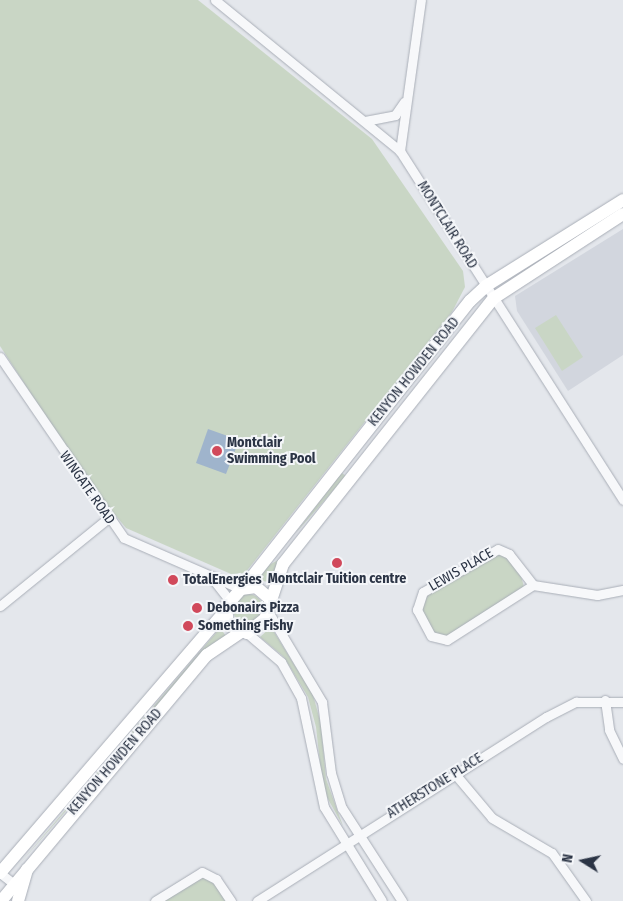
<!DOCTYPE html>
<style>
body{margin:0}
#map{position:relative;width:623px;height:901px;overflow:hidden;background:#e4e7ec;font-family:"Fira Sans Condensed",sans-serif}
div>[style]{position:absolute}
.built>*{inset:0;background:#d2d6de}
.green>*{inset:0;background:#c9d6c5}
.round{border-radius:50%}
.water>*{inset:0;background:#9fb4cc}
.roads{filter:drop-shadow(0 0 1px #a9aeb7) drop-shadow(0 0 1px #a9aeb7)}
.street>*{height:9px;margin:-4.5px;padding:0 4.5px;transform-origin:4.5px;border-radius:4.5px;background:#f7f8fa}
.secondary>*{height:12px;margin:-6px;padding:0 6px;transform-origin:6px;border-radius:6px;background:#fff}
.dots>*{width:14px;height:14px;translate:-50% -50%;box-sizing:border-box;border:2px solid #f4f6f9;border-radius:50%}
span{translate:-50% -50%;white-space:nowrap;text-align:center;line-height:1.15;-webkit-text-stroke:4px #f4f6f9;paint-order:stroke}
.street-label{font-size:14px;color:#2b3445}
.poi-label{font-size:14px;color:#2b3445;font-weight:700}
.left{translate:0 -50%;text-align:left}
.north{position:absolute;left:558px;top:836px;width:50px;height:50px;-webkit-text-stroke:4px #f4f6f9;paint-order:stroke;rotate:280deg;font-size:14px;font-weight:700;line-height:20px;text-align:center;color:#2b3445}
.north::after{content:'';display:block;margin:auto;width:18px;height:22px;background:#2b3445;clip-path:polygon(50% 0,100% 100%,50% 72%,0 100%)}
</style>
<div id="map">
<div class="built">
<div style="clip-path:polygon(623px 229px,623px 355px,568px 391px,517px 311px,515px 296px)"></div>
</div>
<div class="green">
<div style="clip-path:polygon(0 0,198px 0,372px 139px,463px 271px,465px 287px,452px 312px,245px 573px,231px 574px,126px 528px,88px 482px,0 346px)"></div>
<div style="clip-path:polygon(556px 315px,583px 357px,562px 371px,535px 328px)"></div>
<div style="clip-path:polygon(342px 473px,346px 476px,295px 534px,337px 478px)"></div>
<div style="clip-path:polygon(490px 554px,504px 554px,521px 576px,524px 587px,448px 637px,433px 634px,419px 606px,422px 597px)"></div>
<div style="clip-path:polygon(282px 558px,270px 582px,262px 581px,260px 577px,269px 565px)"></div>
<div class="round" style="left:233px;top:594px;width:30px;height:30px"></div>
<div style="clip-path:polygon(271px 627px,313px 695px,321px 724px,326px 779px,343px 826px,323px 790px,316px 727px,308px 697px,284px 657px,260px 637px)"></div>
<div style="clip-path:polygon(220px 628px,226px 636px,212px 644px,16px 868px)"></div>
<div style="clip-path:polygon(201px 877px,214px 881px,226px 901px,162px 901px)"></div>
</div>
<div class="water">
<div style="clip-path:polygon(208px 429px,239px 440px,226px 474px,196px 463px)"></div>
</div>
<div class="roads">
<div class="street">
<div style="left:215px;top:0;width:239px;rotate:39.2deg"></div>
<div style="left:400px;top:151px;width:414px;rotate:57.4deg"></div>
<div style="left:365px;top:121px;width:31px;rotate:-11deg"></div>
<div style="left:395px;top:115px;width:16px;rotate:-55deg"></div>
<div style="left:400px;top:151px;width:152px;rotate:-82.1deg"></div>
<div style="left:0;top:357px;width:219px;rotate:55.6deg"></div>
<div style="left:124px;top:538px;width:128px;rotate:23.6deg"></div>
<div style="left:212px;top:578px;width:29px;rotate:52deg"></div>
<div style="left:533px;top:585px;width:102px;rotate:147.4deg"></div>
<div style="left:447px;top:640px;width:16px;rotate:-166deg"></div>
<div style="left:431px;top:636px;width:30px;rotate:-118deg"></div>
<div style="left:417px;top:610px;width:19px;rotate:-72deg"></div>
<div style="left:423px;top:592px;width:86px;rotate:-29.8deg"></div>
<div style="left:498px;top:549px;width:12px;rotate:24deg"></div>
<div style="left:509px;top:554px;width:39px;rotate:52deg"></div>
<div style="left:533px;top:585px;width:65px;rotate:8.9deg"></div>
<div style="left:597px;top:595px;width:26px;rotate:-11deg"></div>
<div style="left:0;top:606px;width:138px;rotate:-39.1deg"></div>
<div style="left:269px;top:613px;width:104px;rotate:59.2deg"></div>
<div style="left:322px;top:702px;width:72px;rotate:82.8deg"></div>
<div style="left:331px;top:773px;width:37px;rotate:73deg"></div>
<div style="left:342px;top:808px;width:111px;rotate:57.2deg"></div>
<div style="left:247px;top:633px;width:45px;rotate:40.5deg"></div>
<div style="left:281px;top:662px;width:41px;rotate:60.9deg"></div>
<div style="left:301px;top:698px;width:111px;rotate:78.1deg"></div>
<div style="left:324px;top:807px;width:110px;rotate:58.3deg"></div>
<div style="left:605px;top:700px;width:30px;rotate:82deg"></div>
<div style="left:609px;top:730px;width:32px;rotate:64deg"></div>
<div style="left:455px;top:774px;width:57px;rotate:49.9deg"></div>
<div style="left:492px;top:818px;width:69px;rotate:30.3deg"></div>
<div style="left:552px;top:853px;width:59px;rotate:54.7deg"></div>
<div style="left:0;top:873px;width:24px;rotate:38deg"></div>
<div style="left:155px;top:901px;width:55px;rotate:-31.7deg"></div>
<div style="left:202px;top:872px;width:16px;rotate:27deg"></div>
<div style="left:216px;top:879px;width:27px;rotate:56deg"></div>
<div style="left:257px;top:901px;width:343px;rotate:-32.5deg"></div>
<div style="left:546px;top:717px;width:34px;rotate:-27deg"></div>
<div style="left:576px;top:702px;width:47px"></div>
</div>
<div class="secondary">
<div style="left:244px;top:587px;width:365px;rotate:-51.7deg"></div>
<div style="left:470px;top:301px;width:22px;rotate:-43deg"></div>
<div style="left:486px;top:286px;width:162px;rotate:-32.1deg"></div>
<div style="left:270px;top:599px;width:18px;rotate:-139deg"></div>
<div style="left:256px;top:587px;width:15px;rotate:172deg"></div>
<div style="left:241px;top:589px;width:23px;rotate:131deg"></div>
<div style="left:226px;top:606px;width:18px;rotate:84deg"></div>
<div style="left:228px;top:624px;width:21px;rotate:25deg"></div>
<div style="left:247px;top:633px;width:23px;rotate:-38deg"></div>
<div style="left:265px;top:619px;width:58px;rotate:-71.9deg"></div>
<div style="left:283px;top:564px;width:340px;rotate:-51.6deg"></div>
<div style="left:494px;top:298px;width:154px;rotate:-33.1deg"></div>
<div style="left:0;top:873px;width:343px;rotate:-49.3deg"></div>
<div style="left:1px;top:901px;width:321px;rotate:-50.1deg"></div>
<div style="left:207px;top:655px;width:40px;rotate:-34deg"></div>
<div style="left:18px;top:901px;width:33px;rotate:-74deg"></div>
</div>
</div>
<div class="dots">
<div style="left:217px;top:451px;background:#d1495b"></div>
<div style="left:337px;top:563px;background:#d1495b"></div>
<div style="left:173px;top:580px;background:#d1495b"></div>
<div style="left:197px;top:608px;background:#d1495b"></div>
<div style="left:188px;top:626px;background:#d1495b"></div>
</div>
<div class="street-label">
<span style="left:447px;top:225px;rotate:58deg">MONTCLAIR ROAD</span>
<span style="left:414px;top:372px;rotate:-51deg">KENYON HOWDEN ROAD</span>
<span style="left:87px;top:488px;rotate:55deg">WINGATE ROAD</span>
<span style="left:461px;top:570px;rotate:-30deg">LEWIS PLACE</span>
<span style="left:115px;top:762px;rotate:-49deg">KENYON HOWDEN ROAD</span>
<span style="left:435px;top:786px;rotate:-32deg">ATHERSTONE PLACE</span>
</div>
<div class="poi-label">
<span class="left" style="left:227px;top:451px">Montclair<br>Swimming Pool</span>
<span style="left:337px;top:579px">Montclair Tuition centre</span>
<span class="left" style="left:183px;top:580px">TotalEnergies</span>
<span class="left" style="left:207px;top:608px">Debonairs Pizza</span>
<span class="left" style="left:198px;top:626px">Something Fishy</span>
</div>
<div class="north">N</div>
</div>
